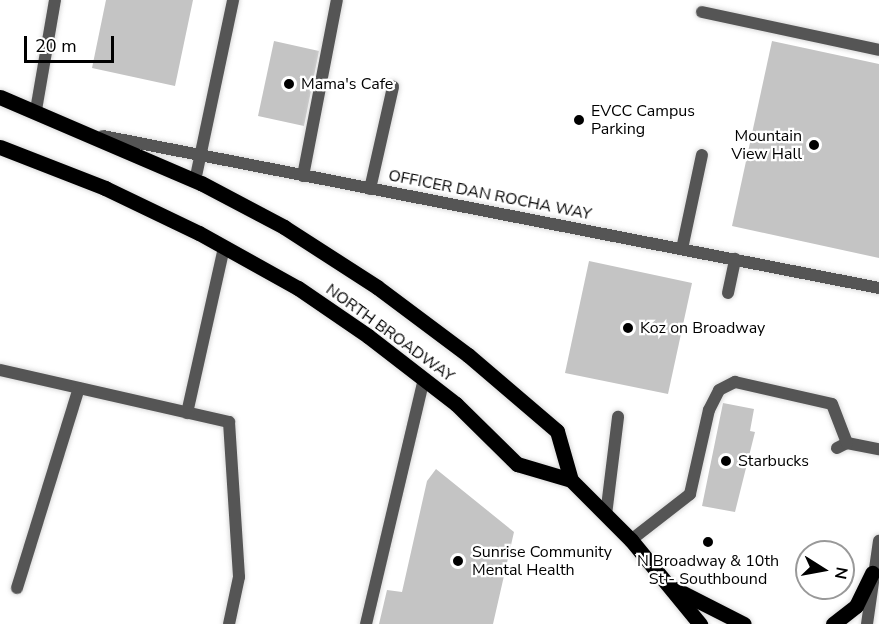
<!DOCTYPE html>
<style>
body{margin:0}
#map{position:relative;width:879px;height:624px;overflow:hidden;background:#fff;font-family:"Nunito Sans",sans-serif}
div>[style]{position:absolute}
.building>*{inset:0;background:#c4c4c4}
.roads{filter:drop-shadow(0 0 2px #dbdbdb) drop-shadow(0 0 2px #dbdbdb)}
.service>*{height:12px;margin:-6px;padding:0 6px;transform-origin:6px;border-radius:6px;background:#555}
.minor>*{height:12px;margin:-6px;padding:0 6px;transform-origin:6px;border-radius:6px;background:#555}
.tertiary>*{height:12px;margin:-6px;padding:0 6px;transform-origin:6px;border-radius:6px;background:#555}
.primary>*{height:15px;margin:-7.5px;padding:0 7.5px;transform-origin:7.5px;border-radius:7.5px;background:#000}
.dots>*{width:16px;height:16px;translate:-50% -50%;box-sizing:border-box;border:3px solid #fff;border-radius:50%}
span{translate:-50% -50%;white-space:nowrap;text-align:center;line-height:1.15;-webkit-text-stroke:4.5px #fff;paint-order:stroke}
.poi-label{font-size:16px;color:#000}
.left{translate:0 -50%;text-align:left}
.right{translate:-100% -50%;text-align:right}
.street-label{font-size:16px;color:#000}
.north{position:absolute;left:795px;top:540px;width:60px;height:60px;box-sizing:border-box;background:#fff;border:2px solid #999;border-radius:50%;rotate:101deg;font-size:16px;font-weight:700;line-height:24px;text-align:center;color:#000}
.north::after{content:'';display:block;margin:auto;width:21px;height:27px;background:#000;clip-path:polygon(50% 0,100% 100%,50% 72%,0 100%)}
.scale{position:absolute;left:24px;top:36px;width:90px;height:27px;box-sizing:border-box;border:3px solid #000;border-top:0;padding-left:8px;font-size:18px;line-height:21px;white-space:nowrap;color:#000;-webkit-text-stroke:4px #fff;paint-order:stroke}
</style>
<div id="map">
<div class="building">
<div style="clip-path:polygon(106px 0,193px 0,175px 86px,92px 68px)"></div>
<div style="clip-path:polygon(274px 41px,319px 51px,304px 126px,258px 116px)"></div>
<div style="clip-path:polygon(772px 41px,879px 64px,879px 258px,732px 226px)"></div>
<div style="clip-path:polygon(589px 261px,692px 283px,668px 394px,565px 373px)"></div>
<div style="clip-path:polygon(723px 403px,754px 409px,750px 431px,755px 432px,735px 512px,702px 506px)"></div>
<div style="clip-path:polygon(436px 469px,514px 532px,493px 624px,379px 624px,387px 590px,402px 592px,427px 481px)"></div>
</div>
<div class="roads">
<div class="service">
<div style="left:702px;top:12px;width:181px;rotate:12.1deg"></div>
<div style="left:36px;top:110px;width:112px;rotate:-80.2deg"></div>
<div style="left:303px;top:176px;width:179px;rotate:-79.1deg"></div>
<div style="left:195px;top:181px;width:185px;rotate:-78.1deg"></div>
<div style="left:370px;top:189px;width:105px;rotate:-77.3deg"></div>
<div style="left:682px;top:249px;width:96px;rotate:-78deg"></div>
<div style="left:728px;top:293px;width:35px;rotate:-78deg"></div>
<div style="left:0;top:370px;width:235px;rotate:12.8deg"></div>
<div style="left:229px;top:422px;width:155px;rotate:86.3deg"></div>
<div style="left:239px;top:577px;width:48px;rotate:102deg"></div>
<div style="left:187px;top:413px;width:170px;rotate:-77.4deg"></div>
<div style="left:837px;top:448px;width:11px;rotate:-27deg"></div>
<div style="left:847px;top:443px;width:33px;rotate:11deg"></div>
<div style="left:606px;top:515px;width:99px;rotate:-83deg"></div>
<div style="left:631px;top:540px;width:75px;rotate:-37.9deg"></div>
<div style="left:690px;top:494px;width:86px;rotate:-77.3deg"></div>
<div style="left:709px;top:410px;width:22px;rotate:-63deg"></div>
<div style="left:719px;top:390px;width:18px;rotate:-27deg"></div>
<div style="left:735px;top:382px;width:99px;rotate:12.8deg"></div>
<div style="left:832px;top:404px;width:42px;rotate:69deg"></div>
<div style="left:17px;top:588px;width:209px;rotate:-72.8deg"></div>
<div style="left:366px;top:624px;width:252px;rotate:-76.7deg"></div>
</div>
<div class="minor">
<div style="left:867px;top:624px;width:84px;rotate:-81.8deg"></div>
</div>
<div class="tertiary">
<div style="left:103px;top:136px;width:791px;rotate:11.08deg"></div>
</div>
<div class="primary">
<div style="left:0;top:97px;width:219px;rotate:23.2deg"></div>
<div style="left:201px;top:183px;width:94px;rotate:27.9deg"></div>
<div style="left:284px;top:227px;width:111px;rotate:32.8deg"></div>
<div style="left:377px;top:287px;width:114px;rotate:36.8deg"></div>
<div style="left:468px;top:355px;width:117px;rotate:40.5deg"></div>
<div style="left:557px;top:431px;width:51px;rotate:74.1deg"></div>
<div style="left:0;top:147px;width:113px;rotate:21.3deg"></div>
<div style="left:105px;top:188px;width:104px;rotate:25.6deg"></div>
<div style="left:199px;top:233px;width:113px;rotate:29.1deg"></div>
<div style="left:298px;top:288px;width:85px;rotate:34.4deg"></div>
<div style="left:368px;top:336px;width:111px;rotate:37.7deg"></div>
<div style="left:456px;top:404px;width:86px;rotate:44.5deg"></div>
<div style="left:517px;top:464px;width:56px;rotate:16.5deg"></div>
<div style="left:571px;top:480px;width:85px;rotate:45deg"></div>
<div style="left:631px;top:540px;width:109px;rotate:50.6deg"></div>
<div style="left:675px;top:589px;width:77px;rotate:26.9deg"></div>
<div style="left:833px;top:624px;width:29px;rotate:-38deg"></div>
<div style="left:856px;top:606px;width:37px;rotate:-64deg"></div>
</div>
</div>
<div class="dots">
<div style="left:289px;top:84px;background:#000"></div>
<div style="left:579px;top:120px;background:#000"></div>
<div style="left:814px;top:145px;background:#000"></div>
<div style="left:628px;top:328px;background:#000"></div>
<div style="left:726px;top:461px;background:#000"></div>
<div style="left:708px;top:542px;background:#000"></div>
<div style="left:458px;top:561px;background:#000"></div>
</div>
<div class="poi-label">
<span class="left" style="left:301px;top:84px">Mama's Cafe</span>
<span class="left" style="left:591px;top:120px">EVCC Campus<br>Parking</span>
<span class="right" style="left:802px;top:145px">Mountain<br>View Hall</span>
<span class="left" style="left:640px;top:328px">Koz on Broadway</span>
<span class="left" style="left:738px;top:461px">Starbucks</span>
<span class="left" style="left:472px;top:561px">Sunrise Community<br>Mental Health</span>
<span style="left:708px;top:570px">N Broadway &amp; 10th<br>St - Southbound</span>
</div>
<div class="street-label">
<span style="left:490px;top:195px;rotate:11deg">OFFICER DAN ROCHA WAY</span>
<span style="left:390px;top:333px;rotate:36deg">NORTH BROADWAY</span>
</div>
<div class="north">N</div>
<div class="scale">20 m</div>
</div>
